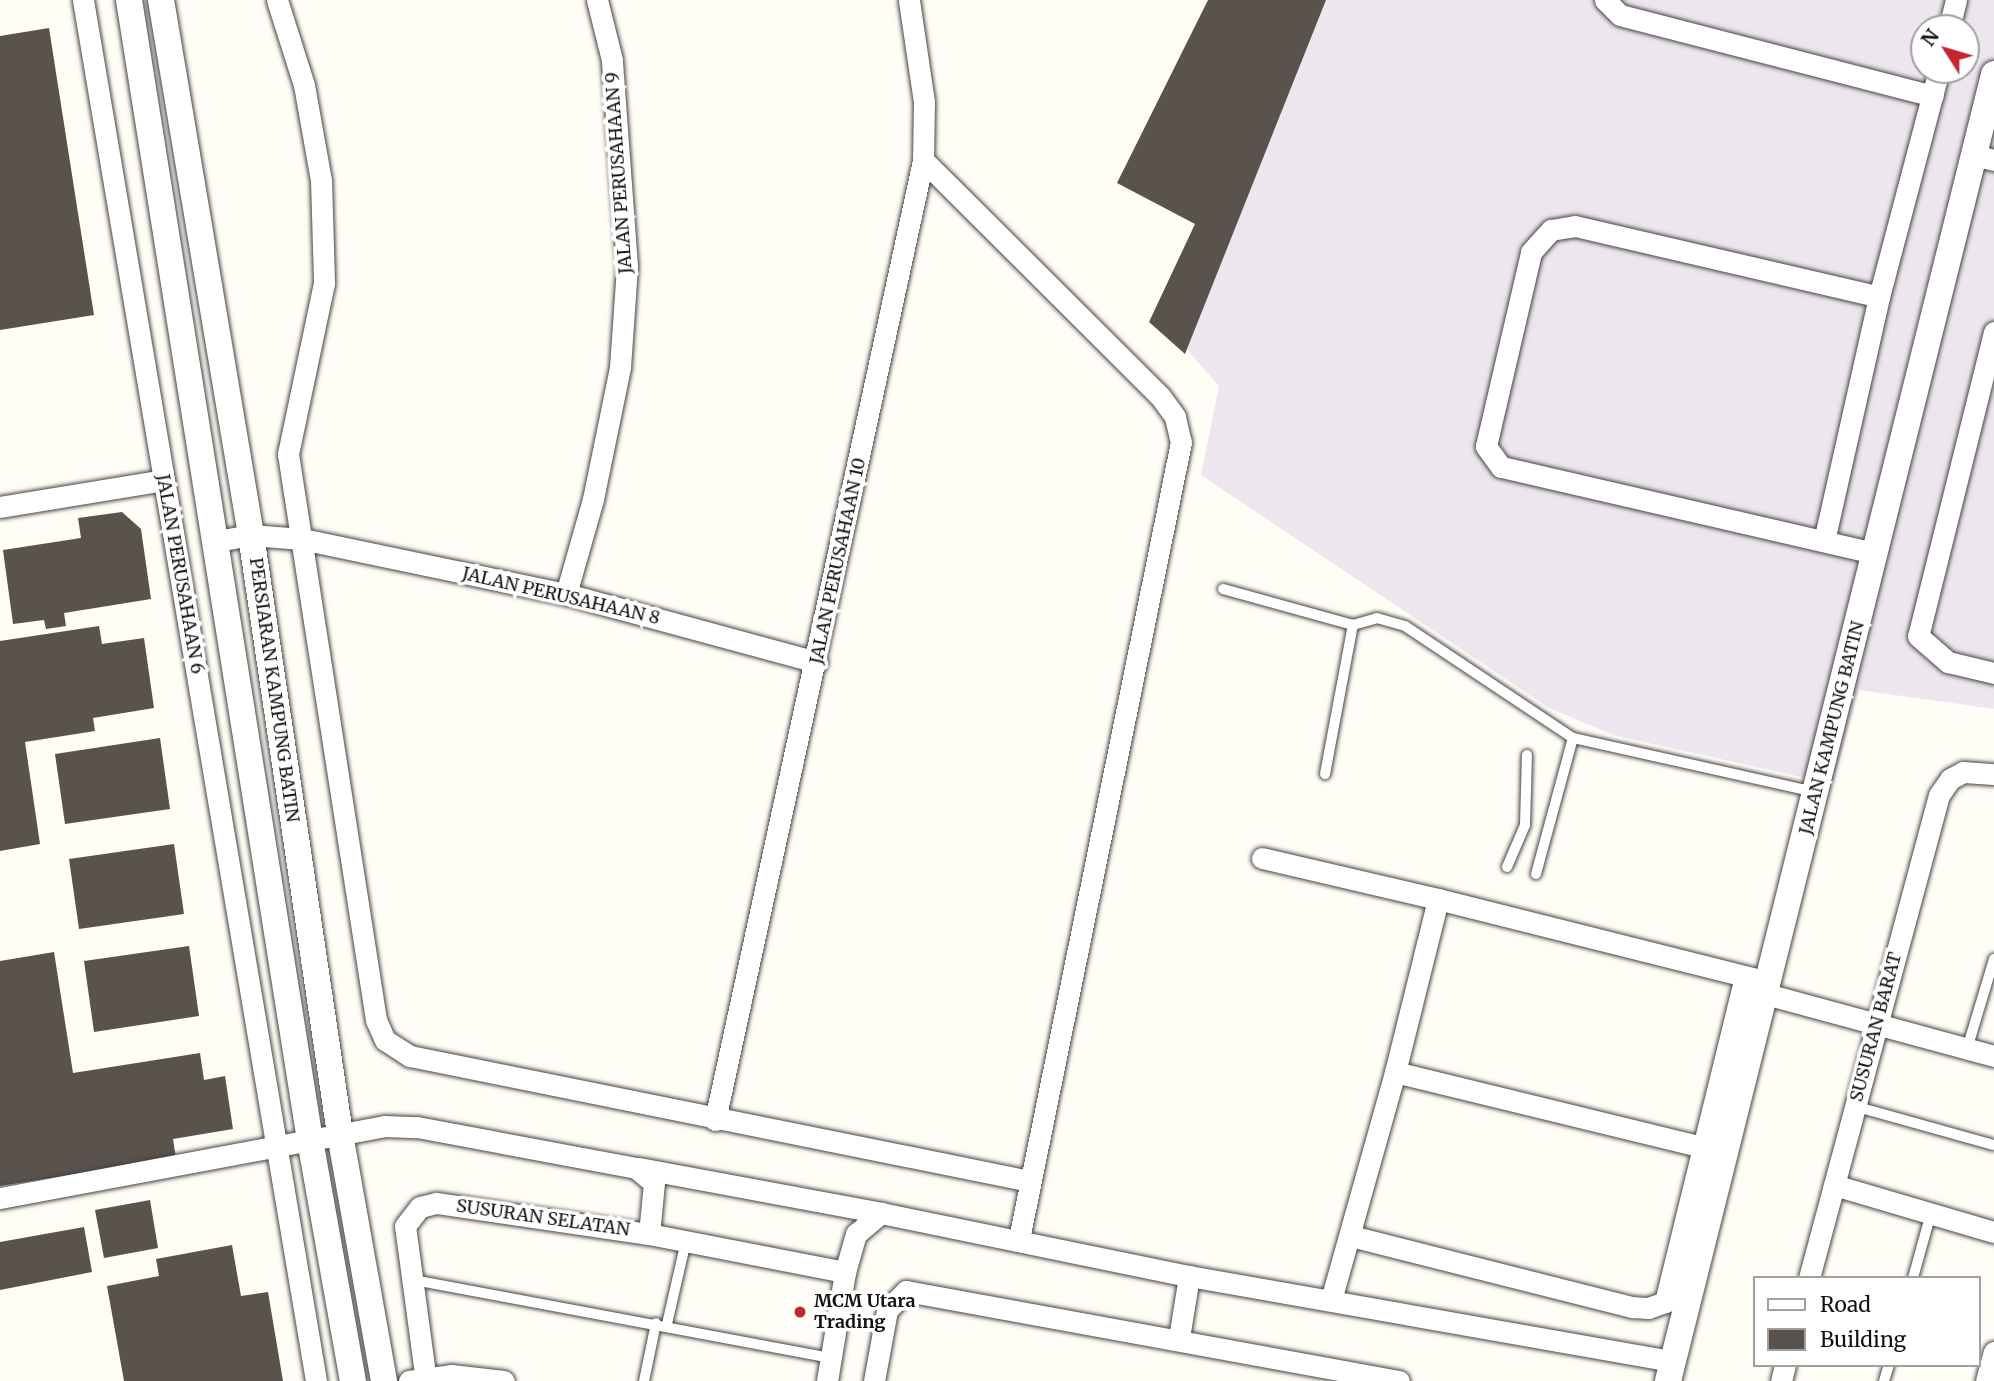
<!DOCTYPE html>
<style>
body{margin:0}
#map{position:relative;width:1994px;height:1381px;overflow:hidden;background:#fffdf5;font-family:Merriweather,serif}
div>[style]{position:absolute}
.industrial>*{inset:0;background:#eee6ef}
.building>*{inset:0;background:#5a524d}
.roads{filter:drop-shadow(0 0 2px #444) drop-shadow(0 0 2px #444)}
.service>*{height:10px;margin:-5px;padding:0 5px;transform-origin:5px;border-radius:5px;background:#fff}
.minor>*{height:21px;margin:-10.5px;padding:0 10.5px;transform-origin:10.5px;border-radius:10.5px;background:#fff}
.tertiary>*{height:26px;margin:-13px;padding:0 13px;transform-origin:13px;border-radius:13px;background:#fff}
.dots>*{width:19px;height:19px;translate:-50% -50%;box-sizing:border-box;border:4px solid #fff;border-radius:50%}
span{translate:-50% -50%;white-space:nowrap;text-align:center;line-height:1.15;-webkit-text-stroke:7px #fff;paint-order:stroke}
.street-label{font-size:18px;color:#111}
.poi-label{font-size:18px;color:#111;font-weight:700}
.left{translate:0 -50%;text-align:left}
.legend{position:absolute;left:1753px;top:1276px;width:228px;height:91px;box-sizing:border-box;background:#fff;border:2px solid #a0a0a0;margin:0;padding:9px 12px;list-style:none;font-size:21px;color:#111}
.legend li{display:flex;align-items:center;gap:14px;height:35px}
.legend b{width:35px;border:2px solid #a0a0a0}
.north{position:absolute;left:1910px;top:14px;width:70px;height:70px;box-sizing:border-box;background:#fff;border:2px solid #a0a0a0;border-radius:50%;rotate:307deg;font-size:19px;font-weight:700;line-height:28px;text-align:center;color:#111}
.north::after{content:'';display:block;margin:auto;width:24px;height:32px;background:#c4262e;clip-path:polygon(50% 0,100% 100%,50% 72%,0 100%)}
</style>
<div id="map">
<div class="industrial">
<div style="clip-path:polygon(evenodd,1323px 0,1994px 0,1994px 709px,1859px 690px,1833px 784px,1613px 735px,1549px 708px,1201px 475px,1219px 386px,1183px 345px,1323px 0,1924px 28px,1966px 28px,1966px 70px,1924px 70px,1924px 28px)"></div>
</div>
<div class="building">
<div style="clip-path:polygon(1208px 0,1326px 0,1185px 354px,1149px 322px,1195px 224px,1117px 183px)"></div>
<div style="clip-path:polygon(49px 28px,94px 315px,0 330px,0 36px)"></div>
<div style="clip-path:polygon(122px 512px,141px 529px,151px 599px,64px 613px,66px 626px,46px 629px,44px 620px,13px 624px,3px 550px,81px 538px,78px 518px)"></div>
<div style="clip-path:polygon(99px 626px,102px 644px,144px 638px,154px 708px,93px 718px,95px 731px,25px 742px,40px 844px,0 851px,0 641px)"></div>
<div style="clip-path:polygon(160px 738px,170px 809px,65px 824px,55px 754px)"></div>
<div style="clip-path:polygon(174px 844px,184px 914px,79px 929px,69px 859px)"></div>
<div style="clip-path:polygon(189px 946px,199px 1016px,94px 1032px,84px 961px)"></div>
<div style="clip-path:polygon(54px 952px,73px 1073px,200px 1053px,204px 1080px,225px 1076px,233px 1129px,173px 1139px,176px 1158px,0 1186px,0 961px)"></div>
<div style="clip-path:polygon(150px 1200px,158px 1248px,104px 1258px,95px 1210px)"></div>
<div style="clip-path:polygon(84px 1227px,92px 1272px,0 1290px,0 1242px)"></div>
<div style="clip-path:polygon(232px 1245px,241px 1296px,268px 1292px,283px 1381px,124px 1381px,107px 1286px,159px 1276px,156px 1259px)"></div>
</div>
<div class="roads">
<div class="service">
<div style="left:1223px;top:589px;width:135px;rotate:15.5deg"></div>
<div style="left:1325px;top:774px;width:152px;rotate:-79.4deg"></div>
<div style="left:1353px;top:625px;width:25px;rotate:-16deg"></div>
<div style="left:1377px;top:618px;width:29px;rotate:16deg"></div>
<div style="left:1405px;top:626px;width:202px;rotate:33.7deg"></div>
<div style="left:1573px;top:738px;width:247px;rotate:12.6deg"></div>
<div style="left:1507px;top:867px;width:46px;rotate:-66.8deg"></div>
<div style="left:1525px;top:825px;width:70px;rotate:-88.4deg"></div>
<div style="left:1536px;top:874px;width:141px;rotate:-74.8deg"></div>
<div style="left:1967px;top:1049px;width:94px;rotate:-73.3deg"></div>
<div style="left:1854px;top:1106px;width:145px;rotate:15.6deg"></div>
<div style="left:1913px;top:1278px;width:67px;rotate:-74.5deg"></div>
<div style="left:414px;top:1280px;width:425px;rotate:10.6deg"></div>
<div style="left:667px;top:1324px;width:85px;rotate:-77.1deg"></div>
<div style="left:644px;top:1381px;width:59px;rotate:-78.3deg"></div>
<div style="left:1884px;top:1381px;width:17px;rotate:-73deg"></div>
</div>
<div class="minor">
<div style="left:83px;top:0;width:1401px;rotate:80.42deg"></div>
<div style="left:277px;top:0;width:89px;rotate:72.4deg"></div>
<div style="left:304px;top:85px;width:97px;rotate:79.9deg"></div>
<div style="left:321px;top:180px;width:103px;rotate:88.3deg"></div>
<div style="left:324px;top:283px;width:175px;rotate:101.9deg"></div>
<div style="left:288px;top:454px;width:573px;rotate:81.16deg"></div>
<div style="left:376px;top:1020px;width:22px;rotate:66deg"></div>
<div style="left:385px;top:1040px;width:30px;rotate:33deg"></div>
<div style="left:410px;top:1056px;width:632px;rotate:11.4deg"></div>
<div style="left:1605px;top:0;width:21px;rotate:45deg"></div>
<div style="left:1620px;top:15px;width:323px;rotate:14.5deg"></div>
<div style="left:1949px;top:28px;width:29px;rotate:-76deg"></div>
<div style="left:1974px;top:155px;width:21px;rotate:14deg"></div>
<div style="left:923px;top:160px;width:334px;rotate:44.9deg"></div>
<div style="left:1160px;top:396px;width:26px;rotate:54deg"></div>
<div style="left:1175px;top:417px;width:26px;rotate:77deg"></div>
<div style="left:1181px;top:442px;width:813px;rotate:101.49deg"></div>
<div style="left:1994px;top:332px;width:313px;rotate:104deg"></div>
<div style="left:1918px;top:636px;width:40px;rotate:41deg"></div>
<div style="left:1948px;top:662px;width:47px;rotate:13.4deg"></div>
<div style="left:0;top:507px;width:166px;rotate:-9.3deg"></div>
<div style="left:217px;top:541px;width:35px;rotate:-10deg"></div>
<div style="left:251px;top:535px;width:51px;rotate:4.5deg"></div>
<div style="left:302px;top:539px;width:270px;rotate:11.8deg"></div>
<div style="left:566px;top:594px;width:260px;rotate:15.2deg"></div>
<div style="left:1824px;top:541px;width:250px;rotate:-77.3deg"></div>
<div style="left:1879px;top:297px;width:235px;rotate:-75.2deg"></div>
<div style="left:1874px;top:553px;width:383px;rotate:-167deg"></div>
<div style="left:1501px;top:467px;width:26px;rotate:-126deg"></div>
<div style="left:1486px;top:446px;width:199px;rotate:-76.9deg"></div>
<div style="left:1531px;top:252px;width:30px;rotate:-48deg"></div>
<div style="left:1551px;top:230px;width:24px;rotate:-9deg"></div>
<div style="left:1575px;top:226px;width:312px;rotate:13.1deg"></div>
<div style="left:566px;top:594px;width:99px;rotate:-74.1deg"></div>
<div style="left:593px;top:499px;width:135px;rotate:-78.4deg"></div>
<div style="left:620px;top:367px;width:101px;rotate:-86deg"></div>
<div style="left:627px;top:266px;width:207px;rotate:-94.2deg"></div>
<div style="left:612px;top:60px;width:62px;rotate:-104deg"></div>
<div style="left:1262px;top:858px;width:181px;rotate:13.1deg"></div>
<div style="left:1766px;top:994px;width:236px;rotate:15.2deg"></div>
<div style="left:1395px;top:1072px;width:317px;rotate:13.7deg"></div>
<div style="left:1703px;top:1147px;width:14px;rotate:-4deg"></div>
<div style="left:715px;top:1120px;width:982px;rotate:-77.77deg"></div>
<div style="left:923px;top:160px;width:58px;rotate:-89deg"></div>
<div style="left:924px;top:102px;width:103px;rotate:-98.4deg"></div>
<div style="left:639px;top:1168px;width:246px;rotate:10.5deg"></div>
<div style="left:1834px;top:1185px;width:167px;rotate:16.4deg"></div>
<div style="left:0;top:1198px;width:391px;rotate:-10.6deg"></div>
<div style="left:384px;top:1126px;width:33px;rotate:2deg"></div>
<div style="left:417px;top:1127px;width:223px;rotate:10.6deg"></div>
<div style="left:636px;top:1168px;width:23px;rotate:40deg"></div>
<div style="left:654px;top:1183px;width:51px;rotate:95.6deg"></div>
<div style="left:1351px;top:1236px;width:290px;rotate:14.2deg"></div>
<div style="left:1632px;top:1307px;width:16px;rotate:4deg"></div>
<div style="left:1648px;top:1308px;width:18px;rotate:-19deg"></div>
<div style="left:1665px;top:1302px;width:335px;rotate:-76.2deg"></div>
<div style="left:1809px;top:1278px;width:500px;rotate:-74.94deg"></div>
<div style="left:1939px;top:795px;width:19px;rotate:-55deg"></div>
<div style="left:1950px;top:779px;width:15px;rotate:-28deg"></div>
<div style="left:1963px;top:772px;width:31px;rotate:4deg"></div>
<div style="left:1331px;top:1300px;width:237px;rotate:-74.3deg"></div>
<div style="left:1395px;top:1072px;width:178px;rotate:-76deg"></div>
<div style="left:1438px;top:899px;width:341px;rotate:14.1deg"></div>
<div style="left:1179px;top:1338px;width:63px;rotate:-80.8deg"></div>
<div style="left:409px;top:1381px;width:42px;rotate:-8.1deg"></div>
<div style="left:451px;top:1375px;width:53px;rotate:6.5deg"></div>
<div style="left:426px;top:1381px;width:156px;rotate:-97.7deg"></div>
<div style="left:405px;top:1226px;width:24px;rotate:-52deg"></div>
<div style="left:420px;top:1207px;width:16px;rotate:-14deg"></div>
<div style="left:436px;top:1203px;width:215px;rotate:8.3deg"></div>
<div style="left:649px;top:1234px;width:200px;rotate:11deg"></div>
<div style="left:827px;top:1381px;width:110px;rotate:-80.6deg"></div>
<div style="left:845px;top:1272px;width:40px;rotate:-74deg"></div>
<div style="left:856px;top:1234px;width:33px;rotate:-40deg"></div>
<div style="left:881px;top:1213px;width:314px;rotate:11.6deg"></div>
<div style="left:1189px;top:1276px;width:491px;rotate:10deg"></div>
<div style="left:874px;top:1381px;width:72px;rotate:-79.6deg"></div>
<div style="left:887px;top:1310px;width:27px;rotate:-45deg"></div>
<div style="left:906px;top:1291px;width:501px;rotate:10.35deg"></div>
<div style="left:1781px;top:1381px;width:16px;rotate:-76deg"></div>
<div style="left:1986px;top:1381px;width:30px;rotate:-75deg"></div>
</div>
<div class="tertiary">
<div style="left:129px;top:0;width:1154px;rotate:80.98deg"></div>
<div style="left:310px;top:1140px;width:245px;rotate:79.9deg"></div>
<div style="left:161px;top:0;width:543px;rotate:80.45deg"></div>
<div style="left:251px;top:535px;width:606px;rotate:81.55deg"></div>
<div style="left:340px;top:1134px;width:251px;rotate:79.9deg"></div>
<div style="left:1668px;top:1381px;width:1347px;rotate:-75.99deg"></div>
</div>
</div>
<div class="dots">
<div style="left:800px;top:1312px;background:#c4262e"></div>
</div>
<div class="street-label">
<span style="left:619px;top:173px;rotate:-94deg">JALAN PERUSAHAAN 9</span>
<span style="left:838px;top:561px;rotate:-78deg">JALAN PERUSAHAAN 10</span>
<span style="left:180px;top:574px;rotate:80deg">JALAN PERUSAHAAN 6</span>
<span style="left:561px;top:596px;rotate:13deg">JALAN PERUSAHAAN 8</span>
<span style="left:274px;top:690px;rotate:82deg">PERSIARAN KAMPUNG BATIN</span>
<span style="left:1832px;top:728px;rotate:-76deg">JALAN KAMPUNG BATIN</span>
<span style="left:1876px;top:1027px;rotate:-75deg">SUSURAN BARAT</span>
<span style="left:543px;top:1218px;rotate:8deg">SUSURAN SELATAN</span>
</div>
<div class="poi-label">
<span class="left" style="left:814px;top:1312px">MCM Utara<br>Trading</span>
</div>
<ul class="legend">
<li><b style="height:9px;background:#fff"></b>Road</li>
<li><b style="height:19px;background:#5a524d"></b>Building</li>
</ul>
<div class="north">N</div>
</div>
